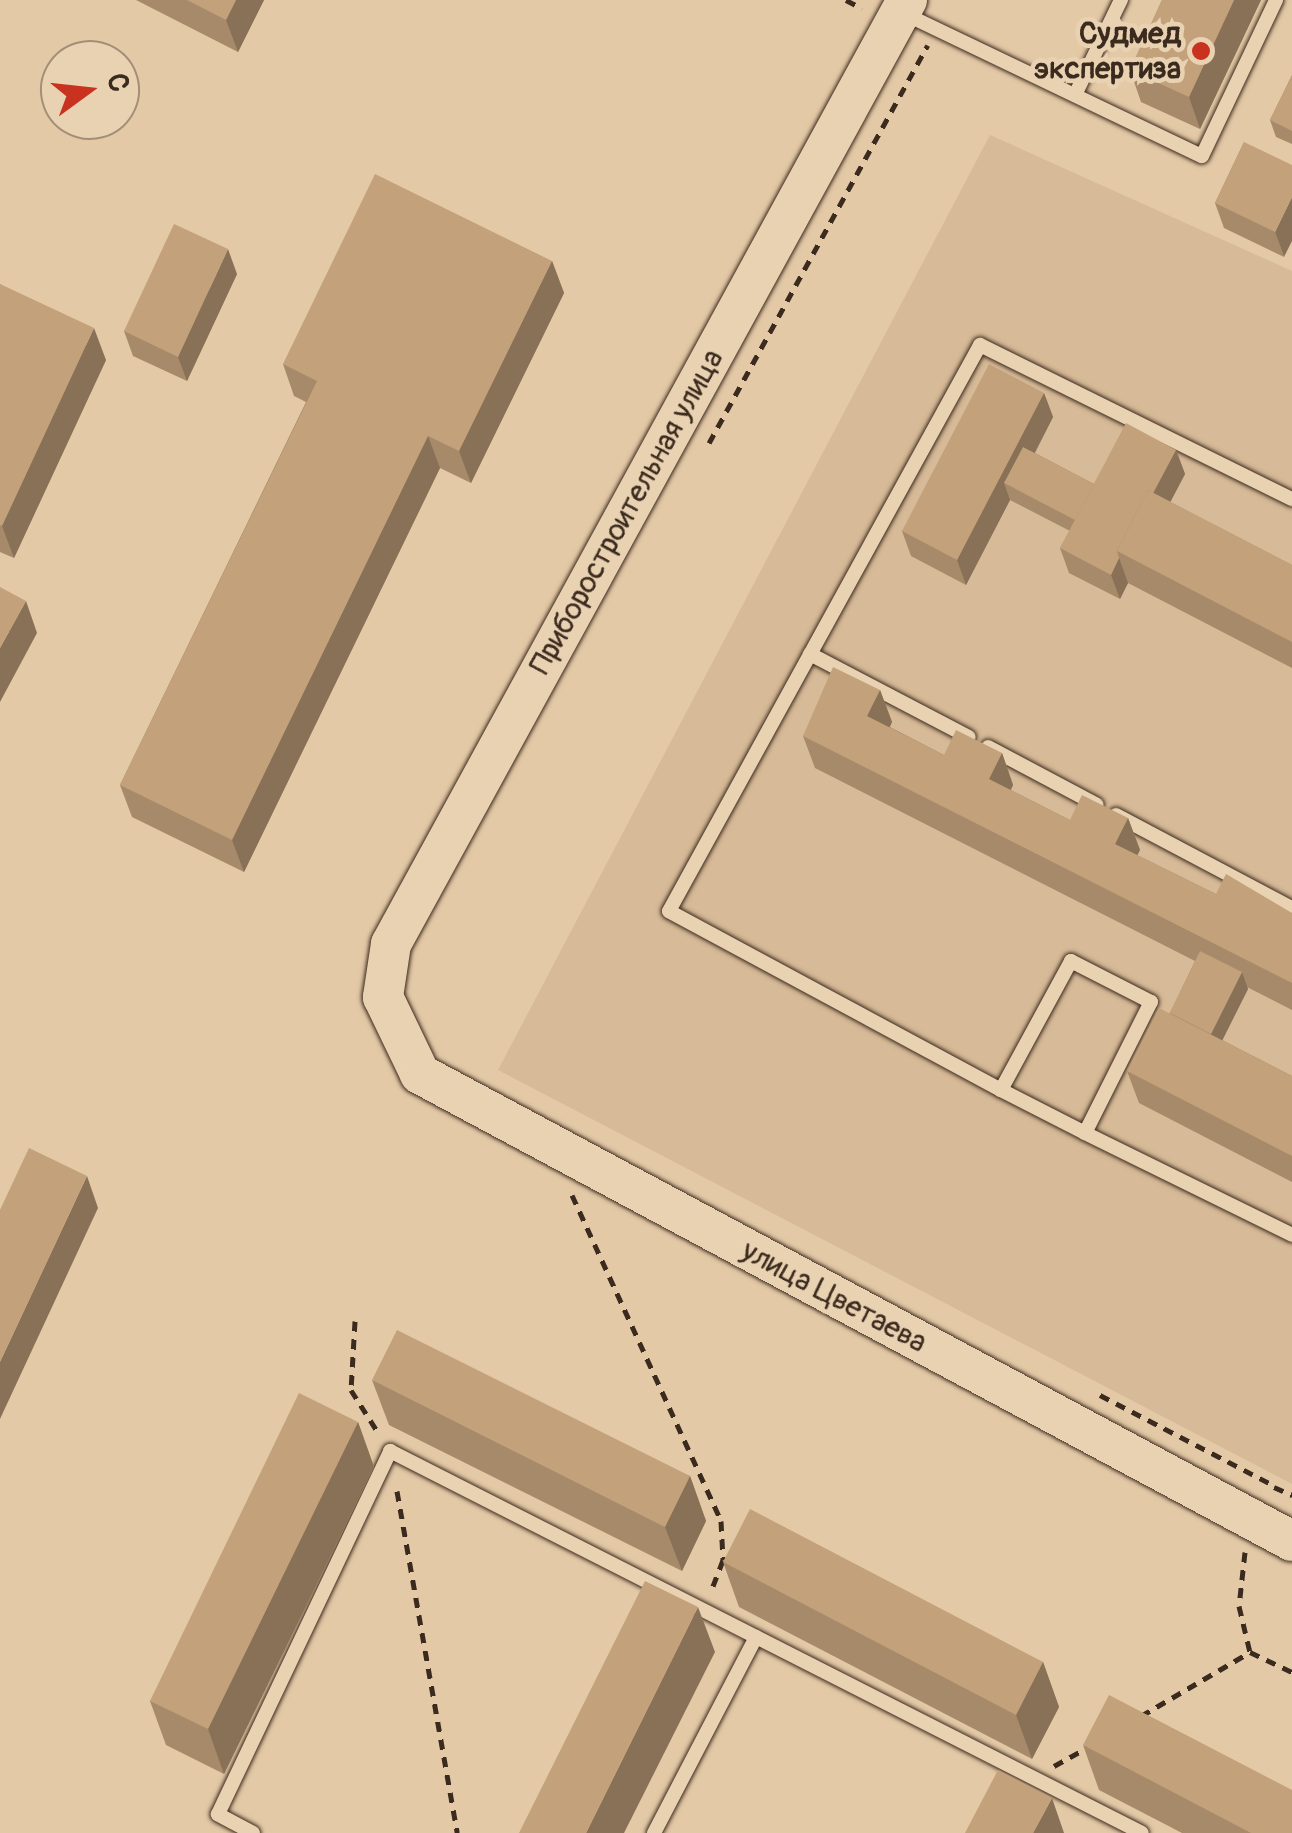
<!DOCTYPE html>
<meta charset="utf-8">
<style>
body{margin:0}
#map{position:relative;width:1292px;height:1833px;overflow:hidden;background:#e4c9a6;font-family:Pangolin,sans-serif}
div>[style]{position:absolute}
.built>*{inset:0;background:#d7ba97}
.path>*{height:5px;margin-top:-2.5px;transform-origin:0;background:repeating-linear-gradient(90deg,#3b2a1e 0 10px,transparent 0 18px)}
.roads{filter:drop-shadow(0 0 2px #3b2a1e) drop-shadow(0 0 2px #3b2a1e)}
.lane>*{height:14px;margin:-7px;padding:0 7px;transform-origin:7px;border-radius:7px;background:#e9d2b2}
.secondary>*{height:40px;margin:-20px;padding:0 20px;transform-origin:20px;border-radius:20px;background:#e9d2b2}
.wall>*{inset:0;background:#a78a6a}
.shaded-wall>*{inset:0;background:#887156}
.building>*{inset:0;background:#c2a17b}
.dots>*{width:28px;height:28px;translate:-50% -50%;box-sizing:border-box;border:5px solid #e9d2b2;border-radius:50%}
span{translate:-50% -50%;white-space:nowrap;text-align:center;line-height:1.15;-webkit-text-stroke:9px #e9d2b2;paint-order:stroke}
.poi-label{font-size:30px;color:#3b2a1e;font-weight:700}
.right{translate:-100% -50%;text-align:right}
.street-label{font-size:30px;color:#3b2a1e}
.north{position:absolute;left:40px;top:40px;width:100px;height:100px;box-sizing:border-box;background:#e9d2b2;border:2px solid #a38f77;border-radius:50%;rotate:75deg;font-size:28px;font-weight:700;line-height:40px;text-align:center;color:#3b2a1e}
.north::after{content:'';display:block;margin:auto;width:35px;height:45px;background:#c8321e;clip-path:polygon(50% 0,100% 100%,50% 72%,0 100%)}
</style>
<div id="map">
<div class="built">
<div style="clip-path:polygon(990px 135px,1292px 271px,1292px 1484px,498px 1070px)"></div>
</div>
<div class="path">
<div style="left:846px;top:0;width:18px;rotate:27deg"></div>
<div style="left:709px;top:443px;width:454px;rotate:-61.2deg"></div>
<div style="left:572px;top:1195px;width:358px;rotate:65.4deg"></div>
<div style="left:721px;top:1521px;width:39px;rotate:87deg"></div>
<div style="left:723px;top:1560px;width:31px;rotate:111deg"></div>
<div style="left:355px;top:1321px;width:69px;rotate:93.3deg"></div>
<div style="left:351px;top:1390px;width:52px;rotate:57.5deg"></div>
<div style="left:1100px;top:1395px;width:197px;rotate:27.5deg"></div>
<div style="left:1274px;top:1487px;width:20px;rotate:24deg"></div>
<div style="left:397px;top:1491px;width:347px;rotate:80deg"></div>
<div style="left:1245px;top:1552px;width:54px;rotate:96.3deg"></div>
<div style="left:1239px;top:1606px;width:47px;rotate:76.6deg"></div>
<div style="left:1141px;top:1716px;width:126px;rotate:-30.4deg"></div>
<div style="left:1250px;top:1652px;width:47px;rotate:25.5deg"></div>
<div style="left:1054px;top:1766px;width:39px;rotate:-29deg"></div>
</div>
<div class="roads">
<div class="lane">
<div style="left:905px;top:14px;width:329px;rotate:25.6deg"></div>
<div style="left:1202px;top:156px;width:173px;rotate:-64.6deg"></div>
<div style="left:1075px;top:95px;width:106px;rotate:-64.2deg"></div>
<div style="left:810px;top:654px;width:179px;rotate:27.6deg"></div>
<div style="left:988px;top:747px;width:123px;rotate:28deg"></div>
<div style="left:1116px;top:815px;width:199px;rotate:27.9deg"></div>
<div style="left:1001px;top:1090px;width:377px;rotate:-151.7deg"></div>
<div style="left:669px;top:911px;width:646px;rotate:-61.21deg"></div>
<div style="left:980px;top:345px;width:348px;rotate:26.3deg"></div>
<div style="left:1085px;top:1133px;width:147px;rotate:-63.3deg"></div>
<div style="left:1151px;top:1002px;width:90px;rotate:-152.9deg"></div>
<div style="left:1071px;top:961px;width:147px;rotate:118.5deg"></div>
<div style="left:1001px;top:1090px;width:94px;rotate:27.1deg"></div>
<div style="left:1085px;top:1133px;width:231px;rotate:26.2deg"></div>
<div style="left:253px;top:1833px;width:40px;rotate:-152deg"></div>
<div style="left:218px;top:1814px;width:402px;rotate:-64.6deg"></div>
<div style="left:390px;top:1451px;width:843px;rotate:26.93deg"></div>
<div style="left:654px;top:1833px;width:221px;rotate:-62.5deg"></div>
</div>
<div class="secondary">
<div style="left:907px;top:0;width:1076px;rotate:118.66deg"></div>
<div style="left:391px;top:944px;width:54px;rotate:98.6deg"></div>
<div style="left:383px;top:997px;width:85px;rotate:64.3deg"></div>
<div style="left:420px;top:1074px;width:989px;rotate:28.17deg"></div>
</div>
</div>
<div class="wall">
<div style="clip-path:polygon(136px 0,264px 0,238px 52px)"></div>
<div style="clip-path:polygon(1162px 0,1261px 0,1200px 129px,1141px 102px,1130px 70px)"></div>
<div style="clip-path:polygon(1292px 75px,1292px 144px,1276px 137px,1270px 120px)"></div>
<div style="clip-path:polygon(1244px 142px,1284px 257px,1224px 228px,1215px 203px)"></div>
<div style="clip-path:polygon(552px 261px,564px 293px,471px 483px,440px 468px,244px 872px,132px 817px,120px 785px,306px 402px,294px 396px,283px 364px)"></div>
<div style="clip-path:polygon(237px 274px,187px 381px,133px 356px,124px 331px)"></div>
<div style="clip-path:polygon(0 284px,106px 360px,14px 558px,0 552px)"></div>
<div style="clip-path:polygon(1044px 393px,1053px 417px,1035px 453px,1094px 484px,1176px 450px,1185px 474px,1170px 502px,1292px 565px,1292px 668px,1128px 583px,1120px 599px,1069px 573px,1060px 548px,1070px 531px,1010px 500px,966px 585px,911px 556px,902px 531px)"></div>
<div style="clip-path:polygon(880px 690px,892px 722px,890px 727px,944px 755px,1002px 753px,1013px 785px,1011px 790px,1070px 820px,1128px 818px,1140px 850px,1137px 855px,1216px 894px,1292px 913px,1292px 1010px,1247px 987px,1248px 989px,1222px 1040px,1292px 1076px,1292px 1182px,1139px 1103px,1127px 1071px,1170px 1013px,1195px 961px,815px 768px,803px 736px)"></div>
<div style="clip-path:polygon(372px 1380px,690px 1476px,706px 1521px,682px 1571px,389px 1425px)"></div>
<div style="clip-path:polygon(358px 1422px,374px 1467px,224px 1774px,166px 1745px,150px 1701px)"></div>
<div style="clip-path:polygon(723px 1562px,1043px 1662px,1059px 1707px,1032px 1759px,739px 1607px)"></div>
<div style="clip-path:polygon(1083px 1745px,1292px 1833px,1182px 1833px,1099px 1790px)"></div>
</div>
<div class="shaded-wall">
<div style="clip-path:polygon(236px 0,264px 0,238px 52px,226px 20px)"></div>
<div style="clip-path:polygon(1234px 0,1261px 0,1200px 129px,1189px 97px)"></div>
<div style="clip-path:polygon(1292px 197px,1292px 241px,1284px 257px,1275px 232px)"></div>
<div style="clip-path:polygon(228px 249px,237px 274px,187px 381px,178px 357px)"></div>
<div style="clip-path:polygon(552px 261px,564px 293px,471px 483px,459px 451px)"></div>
<div style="clip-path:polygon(94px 328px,106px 360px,14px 558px,2px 526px)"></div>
<div style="clip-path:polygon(1044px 393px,1053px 417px,1016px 489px,1004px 483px,1010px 500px,966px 585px,957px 560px)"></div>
<div style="clip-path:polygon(428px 436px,440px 468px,244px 872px,232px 840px)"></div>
<div style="clip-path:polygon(1176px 450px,1185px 474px,1139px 562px,1122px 553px)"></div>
<div style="clip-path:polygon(1119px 558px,1128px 583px,1120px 599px,1111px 575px)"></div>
<div style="clip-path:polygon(26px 601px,37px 633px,0 702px,0 648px)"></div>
<div style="clip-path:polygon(880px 690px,892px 722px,879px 748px,867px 716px)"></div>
<div style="clip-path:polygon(1002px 753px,1013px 785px,1000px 811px,989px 779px)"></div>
<div style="clip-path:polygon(1128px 818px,1140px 850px,1127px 876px,1115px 844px)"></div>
<div style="clip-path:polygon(1242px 972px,1248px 989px,1212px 1061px,1206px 1044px)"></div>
<div style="clip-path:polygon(87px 1176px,98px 1208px,0 1419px,0 1362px)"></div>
<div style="clip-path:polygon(358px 1422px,374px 1467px,224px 1774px,208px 1729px)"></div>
<div style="clip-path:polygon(690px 1476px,706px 1521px,682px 1571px,665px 1527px)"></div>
<div style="clip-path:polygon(698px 1607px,715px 1652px,624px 1833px,586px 1833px)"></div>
<div style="clip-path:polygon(1043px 1662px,1059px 1707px,1032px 1759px,1016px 1715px)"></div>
<div style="clip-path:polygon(1052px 1798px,1064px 1833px,1033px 1833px)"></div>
</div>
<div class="building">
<div style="clip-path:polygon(187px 0,236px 0,226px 20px)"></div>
<div style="clip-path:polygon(1162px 0,1234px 0,1189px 97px,1130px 70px)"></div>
<div style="clip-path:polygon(1292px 75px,1292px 131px,1270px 120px)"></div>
<div style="clip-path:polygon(1244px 142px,1292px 165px,1292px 197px,1275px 232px,1215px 203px)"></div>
<div style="clip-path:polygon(375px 174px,552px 261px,459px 451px,428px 436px,232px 840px,120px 785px,317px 381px,283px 364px)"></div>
<div style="clip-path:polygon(174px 224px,228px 249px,178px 357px,124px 331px)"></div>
<div style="clip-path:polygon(0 284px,94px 328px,2px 526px,0 525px)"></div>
<div style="clip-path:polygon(989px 364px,1044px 393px,957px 560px,902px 531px)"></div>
<div style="clip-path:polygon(1126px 423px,1176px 450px,1153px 493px,1148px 490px,1117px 551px,1119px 558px,1111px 575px,1060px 548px)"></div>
<div style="clip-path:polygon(1023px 447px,1094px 484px,1075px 520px,1004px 483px)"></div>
<div style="clip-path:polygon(1148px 490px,1292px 565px,1292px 642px,1117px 551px)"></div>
<div style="clip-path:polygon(0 587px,26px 601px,0 648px)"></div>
<div style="clip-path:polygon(833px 667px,880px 690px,867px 716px,944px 755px,956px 730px,1002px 753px,989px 779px,1070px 820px,1082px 795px,1128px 818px,1115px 844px,1216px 894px,1226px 874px,1292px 913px,1292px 983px,803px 736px)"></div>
<div style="clip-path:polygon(1200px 951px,1242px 972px,1211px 1034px,1170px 1013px)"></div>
<div style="clip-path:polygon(1159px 1008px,1292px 1076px,1292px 1156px,1127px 1071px)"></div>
<div style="clip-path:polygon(29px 1148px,87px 1176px,0 1362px,0 1210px)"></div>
<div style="clip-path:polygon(397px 1330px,690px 1476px,665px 1527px,372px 1380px)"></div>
<div style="clip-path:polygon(299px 1393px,358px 1422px,208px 1729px,150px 1701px)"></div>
<div style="clip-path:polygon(750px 1509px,1043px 1662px,1016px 1715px,723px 1562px)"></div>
<div style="clip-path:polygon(645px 1581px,698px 1607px,586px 1833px,519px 1833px)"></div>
<div style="clip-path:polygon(1109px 1695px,1292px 1790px,1292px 1833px,1251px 1833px,1083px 1745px)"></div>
<div style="clip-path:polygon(998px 1770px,1052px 1798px,1033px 1833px,965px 1833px)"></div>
</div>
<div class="dots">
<div style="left:1201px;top:51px;background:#c8321e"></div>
</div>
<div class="poi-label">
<span class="right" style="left:1181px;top:51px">Судмед<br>экспертиза</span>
</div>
<div class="street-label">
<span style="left:627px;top:512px;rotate:-61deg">Приборостроительная улица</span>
<span style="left:834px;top:1297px;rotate:28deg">улица Цветаева</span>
</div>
<div class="north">С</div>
</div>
